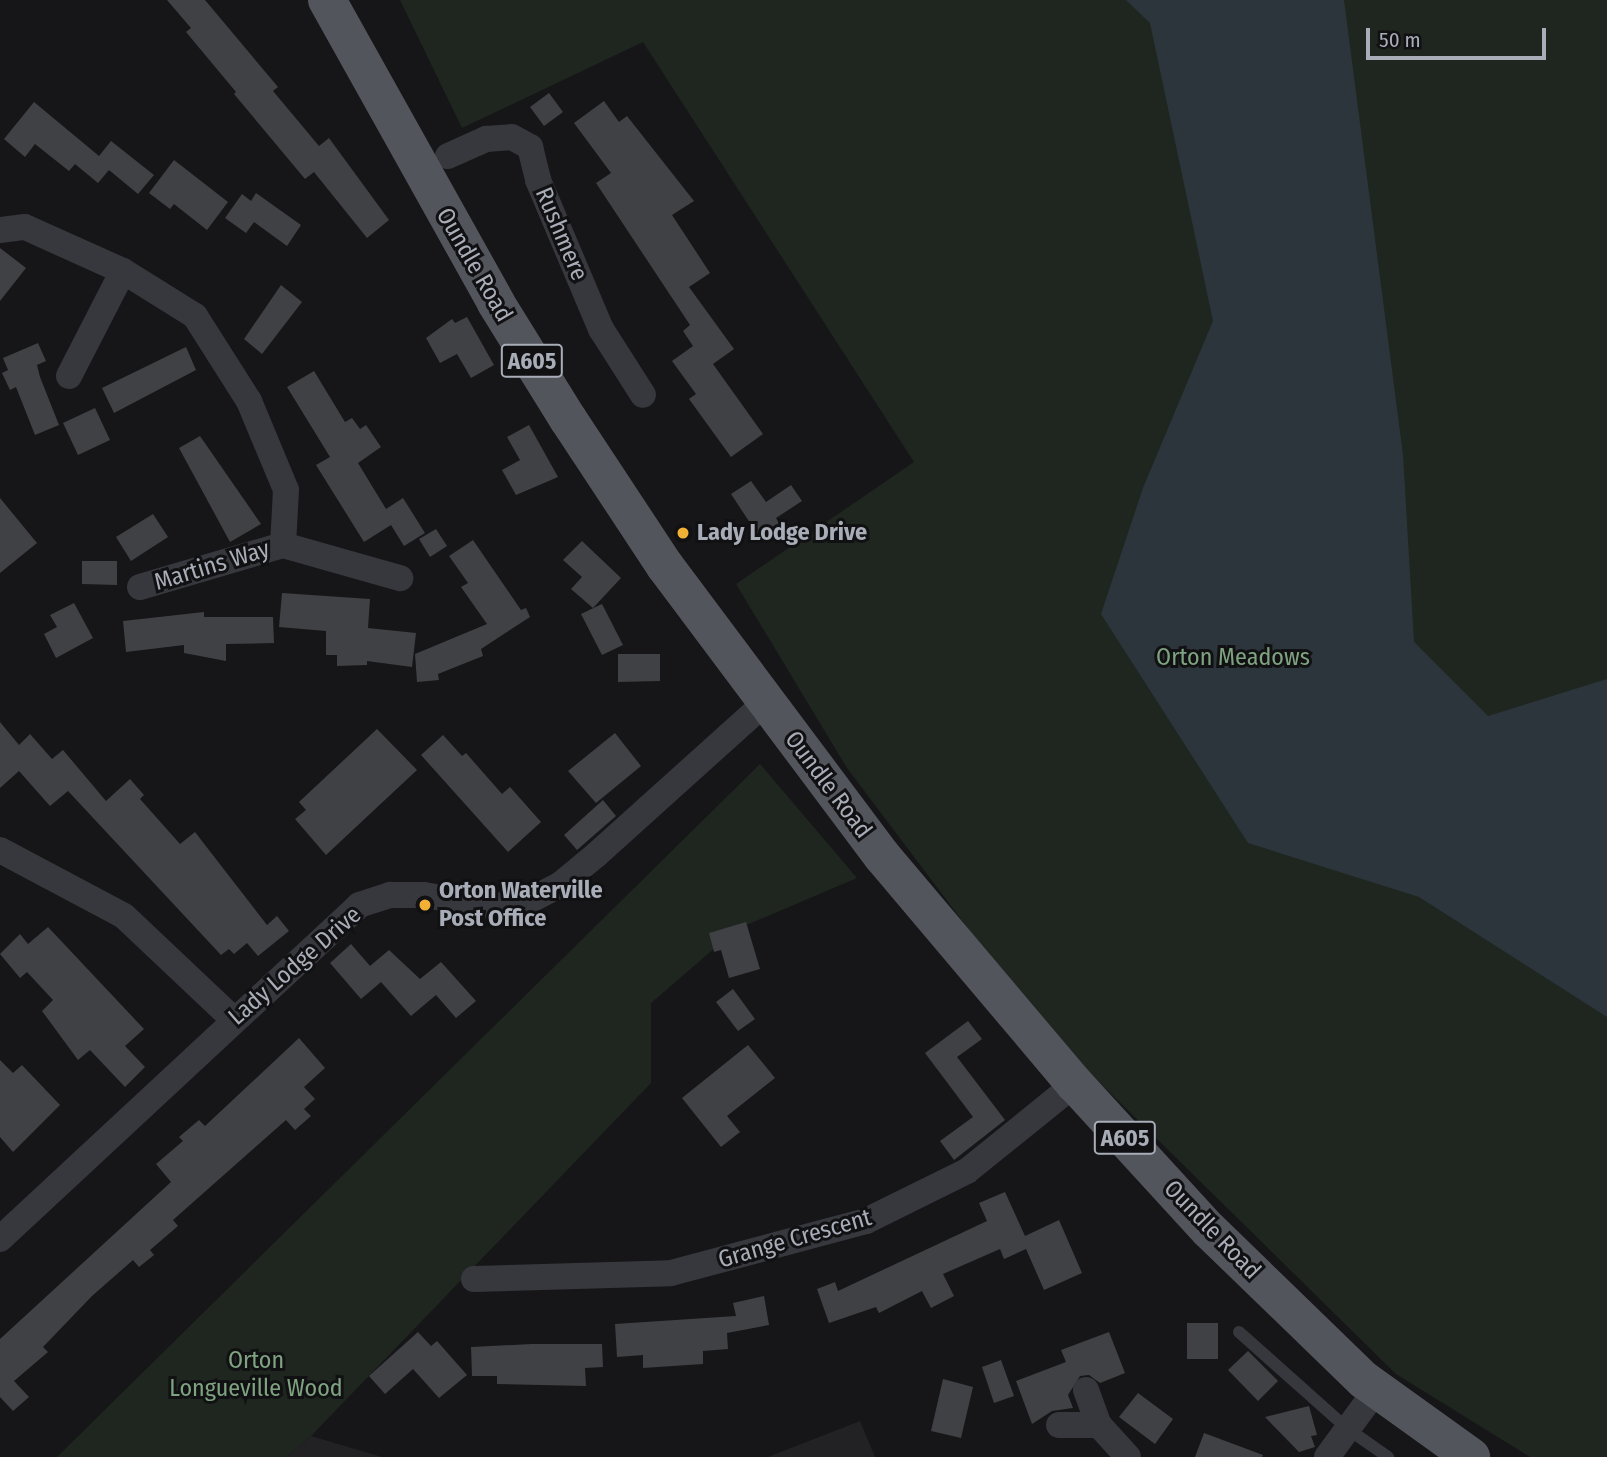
<!DOCTYPE html>
<style>
body{margin:0}
#map{position:relative;width:1607px;height:1457px;overflow:hidden;background:#161618;font-family:"Fira Sans Condensed",sans-serif}
div>[style]{position:absolute}
.built>*{inset:0;background:#222225}
.green>*{inset:0;background:#1e261f}
.water>*{inset:0;background:#2c353c}
.building>*{inset:0;background:#404145}
.lane>*{height:12px;margin:-6px;padding:0 6px;transform-origin:6px;border-radius:6px;background:#37383d}
.street>*{height:26px;margin:-13px;padding:0 13px;transform-origin:13px;border-radius:13px;background:#37383d}
.primary>*{height:38px;margin:-19px;padding:0 19px;transform-origin:19px;border-radius:19px;background:#53555c}
.dots>*{width:19px;height:19px;translate:-50% -50%;box-sizing:border-box;border:4px solid #111113;border-radius:50%}
span{translate:-50% -50%;white-space:nowrap;text-align:center;line-height:1.15;-webkit-text-stroke:6px #111113;paint-order:stroke}
.shield-label span{padding:2px 5px;background:#111113;border:2px solid;border-radius:5px;-webkit-text-stroke-width:0}
.shield-label{font-size:23px;color:#a8adb8;font-weight:700}
.street-label{font-size:24px;color:#a8adb8}
.poi-label{font-size:24px;color:#a8adb8;font-weight:700}
.left{translate:0 -50%;text-align:left}
.park-label{font-size:24px;color:#7fa381}
.scale{position:absolute;left:1366px;top:28px;width:180px;height:32px;box-sizing:border-box;border:4px solid #a8adb8;border-top:0;padding-left:9px;font-size:21px;line-height:24px;white-space:nowrap;color:#a8adb8;-webkit-text-stroke:5px #111113;paint-order:stroke}
</style>
<div id="map">
<div class="built">
<div style="clip-path:polygon(860px 1421px,875px 1457px,768px 1457px)"></div>
<div style="clip-path:polygon(311px 1436px,382px 1457px,287px 1457px)"></div>
</div>
<div class="green">
<div style="clip-path:polygon(400px 0,1607px 0,1607px 1457px,1530px 1457px,1396px 1374px,1040px 1024px,847px 768px,736px 584px,914px 462px,643px 42px,462px 128px)"></div>
<div style="clip-path:polygon(760px 764px,857px 878px,737px 929px,651px 1003px,651px 1083px,311px 1436px,287px 1457px,57px 1457px)"></div>
</div>
<div class="water">
<div style="clip-path:polygon(1126px 0,1344px 0,1403px 455px,1414px 642px,1488px 716px,1607px 679px,1607px 1017px,1419px 897px,1248px 843px,1101px 614px,1143px 488px,1213px 321px,1150px 23px)"></div>
</div>
<div class="building">
<div style="clip-path:polygon(167px 0,205px 0,278px 87px,273px 91px,319px 146px,329px 138px,389px 220px,367px 238px,314px 172px,305px 179px,234px 94px,236px 92px,186px 32px,191px 28px)"></div>
<div style="clip-path:polygon(549px 93px,563px 112px,544px 126px,530px 107px)"></div>
<div style="clip-path:polygon(604px 101px,619px 122px,627px 116px,694px 201px,672px 215px,710px 273px,689px 287px,734px 349px,713px 364px,763px 434px,731px 457px,689px 399px,696px 394px,672px 361px,693px 346px,683px 331px,690px 325px,596px 183px,611px 173px,574px 123px)"></div>
<div style="clip-path:polygon(34px 102px,99px 156px,111px 141px,154px 175px,138px 194px,109px 170px,98px 183px,75px 164px,69px 171px,35px 144px,25px 157px,4px 139px)"></div>
<div style="clip-path:polygon(174px 160px,228px 202px,207px 230px,174px 204px,170px 209px,149px 193px)"></div>
<div style="clip-path:polygon(256px 193px,301px 225px,287px 246px,254px 222px,246px 233px,225px 218px,242px 194px,251px 201px)"></div>
<div style="clip-path:polygon(0 248px,26px 268px,0 301px)"></div>
<div style="clip-path:polygon(281px 285px,302px 302px,262px 354px,244px 339px)"></div>
<div style="clip-path:polygon(467px 317px,494px 365px,471px 378px,457px 354px,440px 363px,426px 338px,452px 319px,455px 323px)"></div>
<div style="clip-path:polygon(38px 343px,46px 361px,37px 365px,40px 377px,59px 425px,35px 435px,16px 387px,10px 390px,2px 373px,8px 370px,3px 358px)"></div>
<div style="clip-path:polygon(186px 347px,196px 370px,114px 413px,102px 388px)"></div>
<div style="clip-path:polygon(314px 371px,345px 422px,352px 418px,360px 429px,366px 425px,381px 447px,358px 463px,386px 509px,403px 498px,425px 533px,404px 546px,391px 525px,364px 542px,316px 465px,330px 457px,287px 387px)"></div>
<div style="clip-path:polygon(95px 408px,110px 440px,78px 455px,63px 423px)"></div>
<div style="clip-path:polygon(529px 425px,558px 477px,516px 495px,502px 470px,520px 460px,507px 437px)"></div>
<div style="clip-path:polygon(200px 436px,261px 524px,230px 542px,179px 448px)"></div>
<div style="clip-path:polygon(751px 481px,766px 502px,791px 485px,802px 501px,776px 518px,780px 525px,760px 538px,731px 494px)"></div>
<div style="clip-path:polygon(0 498px,37px 543px,0 573px)"></div>
<div style="clip-path:polygon(153px 514px,168px 537px,131px 561px,116px 537px)"></div>
<div style="clip-path:polygon(436px 529px,447px 546px,430px 557px,419px 539px)"></div>
<div style="clip-path:polygon(473px 540px,521px 610px,526px 608px,530px 617px,481px 649px,483px 656px,438px 674px,439px 680px,417px 682px,415px 654px,487px 624px,461px 587px,468px 583px,449px 556px)"></div>
<div style="clip-path:polygon(582px 541px,621px 578px,593px 608px,571px 589px,582px 577px,563px 560px)"></div>
<div style="clip-path:polygon(82px 561px,117px 561px,117px 585px,82px 584px)"></div>
<div style="clip-path:polygon(282px 593px,370px 599px,368px 628px,416px 633px,412px 667px,367px 661px,367px 665px,337px 666px,337px 655px,326px 655px,326px 631px,279px 627px)"></div>
<div style="clip-path:polygon(74px 603px,93px 638px,56px 658px,44px 634px,57px 627px,50px 615px)"></div>
<div style="clip-path:polygon(602px 604px,623px 645px,602px 655px,581px 614px)"></div>
<div style="clip-path:polygon(204px 612px,204px 617px,273px 617px,274px 643px,226px 644px,226px 661px,184px 653px,184px 645px,126px 652px,123px 621px)"></div>
<div style="clip-path:polygon(618px 654px,660px 654px,660px 681px,618px 682px)"></div>
<div style="clip-path:polygon(0 722px,19px 745px,30px 734px,52px 759px,63px 750px,106px 801px,130px 779px,144px 795px,140px 799px,180px 844px,195px 832px,267px 925px,277px 916px,289px 931px,258px 956px,247px 943px,234px 954px,229px 949px,221px 955px,68px 791px,50px 806px,19px 771px,0 788px)"></div>
<div style="clip-path:polygon(377px 729px,417px 770px,326px 855px,295px 819px,306px 810px,299px 802px)"></div>
<div style="clip-path:polygon(615px 733px,641px 766px,596px 803px,568px 771px)"></div>
<div style="clip-path:polygon(443px 735px,462px 756px,466px 753px,502px 794px,510px 787px,541px 822px,508px 852px,421px 755px)"></div>
<div style="clip-path:polygon(603px 800px,616px 816px,577px 850px,564px 835px)"></div>
<div style="clip-path:polygon(746px 922px,760px 969px,729px 978px,721px 950px,714px 952px,709px 933px)"></div>
<div style="clip-path:polygon(48px 927px,144px 1029px,125px 1046px,145px 1067px,125px 1087px,90px 1050px,78px 1060px,42px 1011px,53px 1000px,27px 972px,20px 978px,0 954px,20px 934px,28px 944px)"></div>
<div style="clip-path:polygon(351px 944px,370px 966px,389px 950px,420px 979px,441px 962px,476px 1001px,456px 1018px,436px 995px,411px 1016px,381px 982px,361px 999px,330px 963px)"></div>
<div style="clip-path:polygon(733px 989px,755px 1019px,738px 1031px,716px 1002px)"></div>
<div style="clip-path:polygon(968px 1021px,982px 1039px,957px 1057px,1005px 1120px,954px 1160px,940px 1141px,973px 1117px,925px 1053px)"></div>
<div style="clip-path:polygon(299px 1038px,325px 1068px,304px 1087px,315px 1099px,304px 1109px,311px 1116px,295px 1130px,286px 1120px,173px 1220px,178px 1226px,150px 1250px,154px 1255px,139px 1267px,133px 1260px,92px 1296px,43px 1347px,48px 1352px,14px 1381px,29px 1397px,13px 1411px,0 1397px,0 1339px,171px 1182px,156px 1164px,183px 1141px,179px 1137px,199px 1120px,205px 1126px)"></div>
<div style="clip-path:polygon(748px 1045px,775px 1078px,727px 1116px,740px 1132px,721px 1147px,682px 1098px)"></div>
<div style="clip-path:polygon(0 1060px,13px 1073px,22px 1065px,60px 1105px,13px 1152px,0 1137px)"></div>
<div style="clip-path:polygon(1005px 1192px,1025px 1236px,1059px 1220px,1082px 1273px,1044px 1290px,1026px 1249px,1004px 1259px,1000px 1249px,943px 1274px,954px 1296px,931px 1308px,922px 1291px,879px 1313px,876px 1307px,829px 1323px,817px 1289px,835px 1282px,838px 1291px,987px 1221px,979px 1203px)"></div>
<div style="clip-path:polygon(764px 1296px,769px 1325px,727px 1333px,728px 1349px,703px 1351px,703px 1364px,643px 1368px,643px 1355px,617px 1357px,615px 1324px,736px 1316px,733px 1303px)"></div>
<div style="clip-path:polygon(1187px 1323px,1218px 1323px,1218px 1359px,1187px 1359px)"></div>
<div style="clip-path:polygon(418px 1332px,431px 1346px,437px 1341px,467px 1375px,439px 1398px,413px 1369px,385px 1394px,369px 1376px)"></div>
<div style="clip-path:polygon(1109px 1332px,1125px 1373px,1100px 1383px,1089px 1375px,1080px 1376px,1068px 1395px,1073px 1408px,1052px 1411px,1032px 1424px,1016px 1381px,1066px 1362px,1061px 1350px)"></div>
<div style="clip-path:polygon(532px 1344px,602px 1344px,603px 1367px,585px 1368px,586px 1386px,497px 1384px,497px 1376px,472px 1376px,471px 1347px)"></div>
<div style="clip-path:polygon(1248px 1351px,1278px 1381px,1258px 1401px,1228px 1370px)"></div>
<div style="clip-path:polygon(1001px 1360px,1014px 1396px,994px 1403px,982px 1367px)"></div>
<div style="clip-path:polygon(943px 1379px,973px 1387px,961px 1438px,931px 1431px)"></div>
<div style="clip-path:polygon(1138px 1393px,1173px 1419px,1155px 1444px,1119px 1417px)"></div>
<div style="clip-path:polygon(1309px 1406px,1317px 1435px,1311px 1436px,1315px 1447px,1299px 1452px,1265px 1417px)"></div>
<div style="clip-path:polygon(1204px 1433px,1263px 1455px,1262px 1457px,1195px 1457px)"></div>
</div>
<div class="lane">
<div style="left:1239px;top:1332px;width:146px;rotate:41.7deg"></div>
<div style="left:1348px;top:1429px;width:49px;rotate:35deg"></div>
</div>
<div class="street">
<div style="left:448px;top:156px;width:42px;rotate:-24.1deg"></div>
<div style="left:486px;top:139px;width:26px;rotate:-4deg"></div>
<div style="left:512px;top:137px;width:21px;rotate:29deg"></div>
<div style="left:530px;top:147px;width:34px;rotate:76deg"></div>
<div style="left:538px;top:180px;width:162px;rotate:67.1deg"></div>
<div style="left:601px;top:329px;width:78px;rotate:57.5deg"></div>
<div style="left:0;top:230px;width:25px;rotate:-7deg"></div>
<div style="left:25px;top:227px;width:107px;rotate:24.2deg"></div>
<div style="left:123px;top:271px;width:85px;rotate:32deg"></div>
<div style="left:195px;top:316px;width:101px;rotate:57.6deg"></div>
<div style="left:249px;top:401px;width:96px;rotate:67.4deg"></div>
<div style="left:286px;top:490px;width:55px;rotate:93.1deg"></div>
<div style="left:69px;top:376px;width:118px;rotate:-62.8deg"></div>
<div style="left:140px;top:587px;width:149px;rotate:-16.4deg"></div>
<div style="left:283px;top:545px;width:122px;rotate:15.8deg"></div>
<div style="left:0;top:850px;width:140px;rotate:28deg"></div>
<div style="left:124px;top:916px;width:150px;rotate:43.4deg"></div>
<div style="left:0;top:1239px;width:490px;rotate:-42.9deg"></div>
<div style="left:359px;top:905px;width:33px;rotate:-18deg"></div>
<div style="left:390px;top:895px;width:34px"></div>
<div style="left:424px;top:895px;width:68px;rotate:9.3deg"></div>
<div style="left:491px;top:906px;width:34px;rotate:-5deg"></div>
<div style="left:525px;top:903px;width:41px;rotate:-27.8deg"></div>
<div style="left:561px;top:884px;width:45px;rotate:-39.6deg"></div>
<div style="left:596px;top:855px;width:227px;rotate:-42deg"></div>
<div style="left:474px;top:1279px;width:197px;rotate:-1.7deg"></div>
<div style="left:671px;top:1273px;width:202px;rotate:-14.9deg"></div>
<div style="left:866px;top:1221px;width:113px;rotate:-26.3deg"></div>
<div style="left:967px;top:1171px;width:139px;rotate:-38.9deg"></div>
<div style="left:1086px;top:1390px;width:37px;rotate:70deg"></div>
<div style="left:1099px;top:1425px;width:43px;rotate:47.8deg"></div>
<div style="left:1059px;top:1425px;width:40px"></div>
<div style="left:1327px;top:1457px;width:84px;rotate:-53.7deg"></div>
</div>
<div class="primary">
<div style="left:327px;top:0;width:347px;rotate:60.8deg"></div>
<div style="left:496px;top:303px;width:137px;rotate:58.2deg"></div>
<div style="left:568px;top:419px;width:176px;rotate:56.6deg"></div>
<div style="left:665px;top:566px;width:362px;rotate:53.2deg"></div>
<div style="left:882px;top:856px;width:299px;rotate:49.8deg"></div>
<div style="left:1075px;top:1084px;width:198px;rotate:47.5deg"></div>
<div style="left:1209px;top:1230px;width:216px;rotate:44.1deg"></div>
<div style="left:1364px;top:1380px;width:132px;rotate:35.7deg"></div>
</div>
<div class="dots">
<div style="left:683px;top:533px;background:#f2b134"></div>
<div style="left:425px;top:905px;background:#f2b134"></div>
</div>
<div class="shield-label">
<span style="left:532px;top:361px">A605</span>
<span style="left:1125px;top:1138px">A605</span>
</div>
<div class="street-label">
<span style="left:561px;top:234px;rotate:67deg">Rushmere</span>
<span style="left:474px;top:265px;rotate:60deg">Oundle Road</span>
<span style="left:212px;top:566px;rotate:-17deg">Martins Way</span>
<span style="left:828px;top:785px;rotate:53deg">Oundle Road</span>
<span style="left:295px;top:966px;rotate:-41deg">Lady Lodge Drive</span>
<span style="left:1212px;top:1230px;rotate:46deg">Oundle Road</span>
<span style="left:795px;top:1239px;rotate:-16deg">Grange Crescent</span>
</div>
<div class="poi-label">
<span class="left" style="left:697px;top:533px">Lady Lodge Drive</span>
<span class="left" style="left:439px;top:905px">Orton Waterville<br>Post Office</span>
</div>
<div class="park-label">
<span style="left:1233px;top:658px">Orton Meadows</span>
<span style="left:256px;top:1375px">Orton<br>Longueville Wood</span>
</div>
<div class="scale">50 m</div>
</div>
